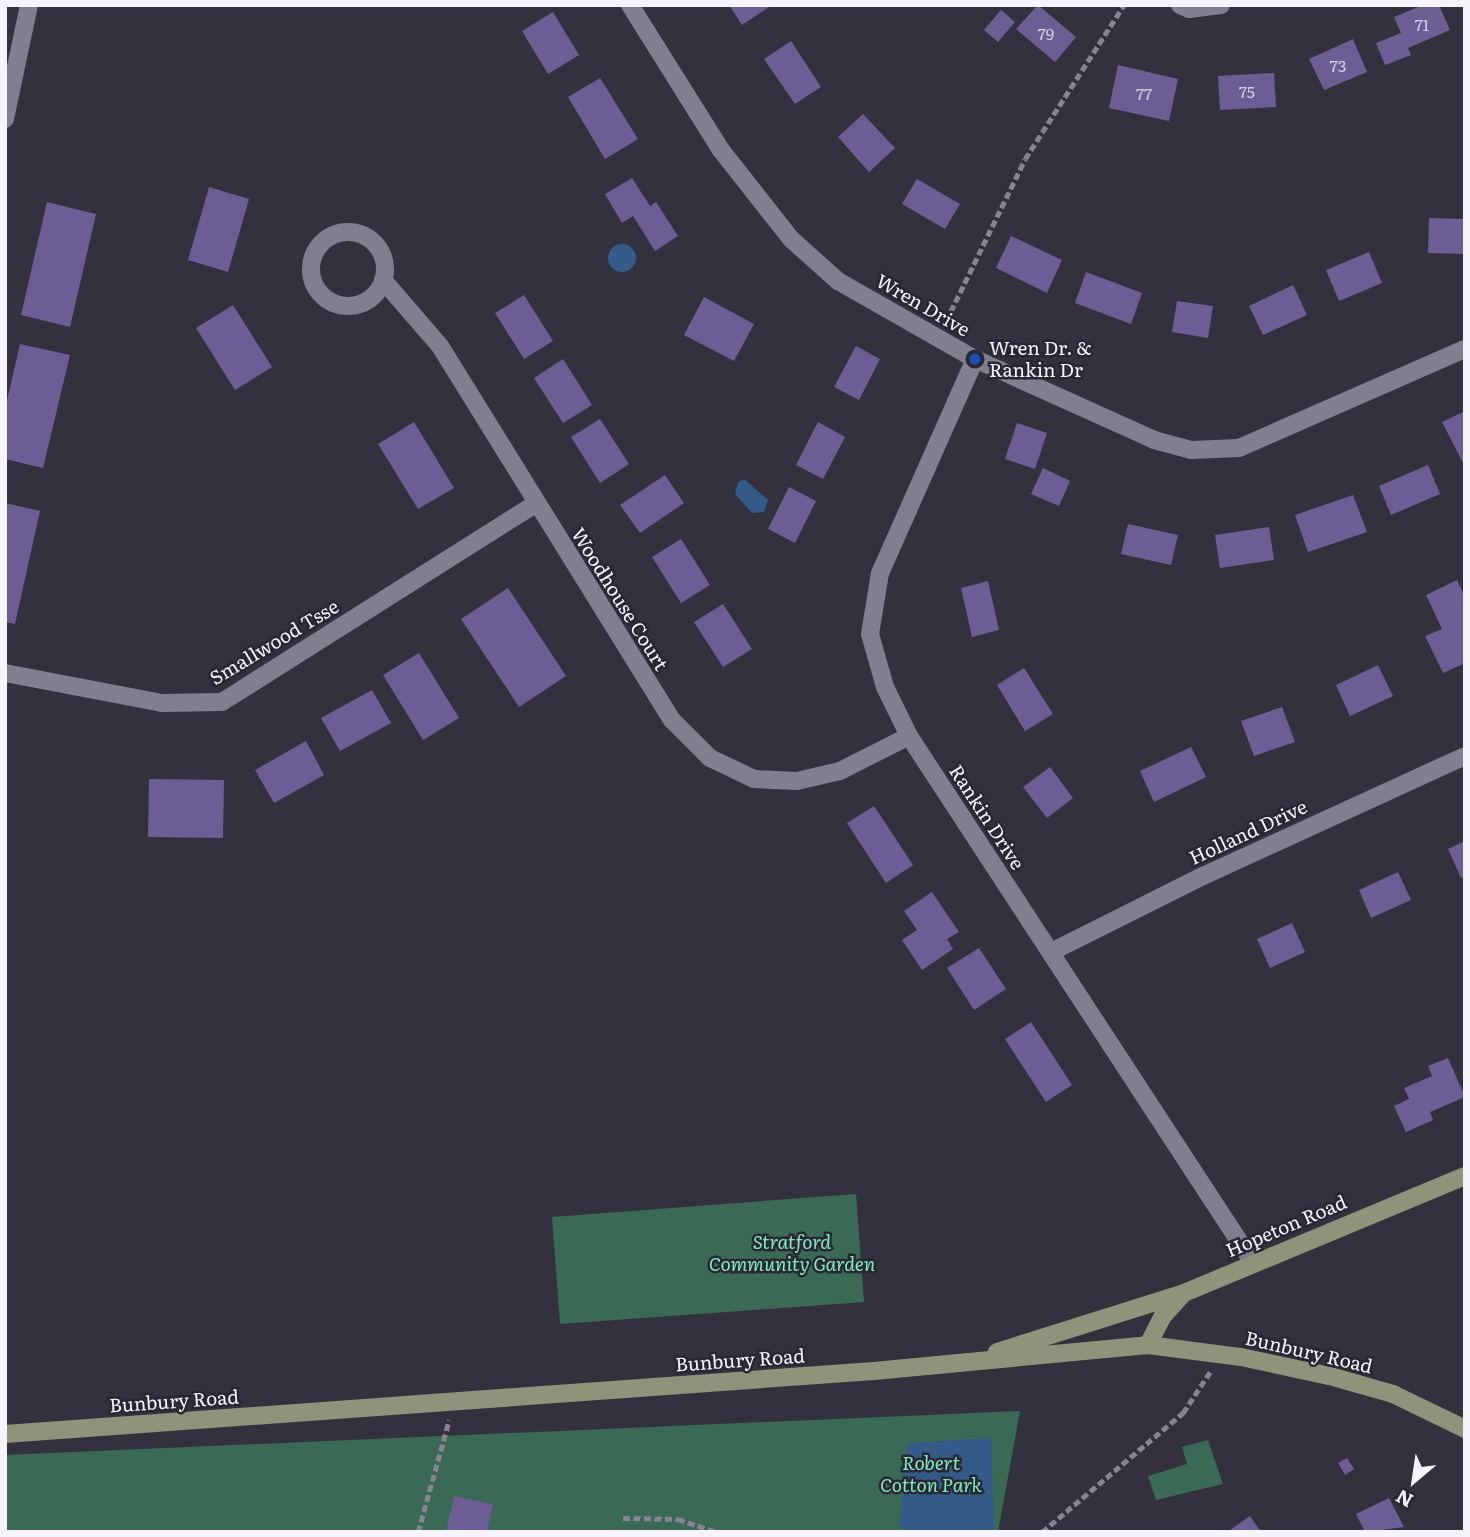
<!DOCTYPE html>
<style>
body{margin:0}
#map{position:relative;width:1470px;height:1537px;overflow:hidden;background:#34313f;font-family:Literata,serif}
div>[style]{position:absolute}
.green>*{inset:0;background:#3a6955}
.water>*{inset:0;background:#335a88}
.round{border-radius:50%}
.building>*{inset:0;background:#6d5d95}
.path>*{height:4.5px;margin-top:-2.25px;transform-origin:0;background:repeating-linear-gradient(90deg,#878490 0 7px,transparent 0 10.5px)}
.minor>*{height:18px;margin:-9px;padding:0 9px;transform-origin:9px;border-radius:9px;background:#827e8f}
.minor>.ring{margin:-9px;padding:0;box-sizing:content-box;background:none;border:18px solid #827e8f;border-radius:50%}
.secondary>*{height:18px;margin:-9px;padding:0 9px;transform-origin:9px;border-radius:9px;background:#909279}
.dots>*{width:19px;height:19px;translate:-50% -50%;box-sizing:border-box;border:4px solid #2a2735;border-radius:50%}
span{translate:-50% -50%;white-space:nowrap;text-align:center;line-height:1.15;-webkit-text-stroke:5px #2a2735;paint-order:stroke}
.number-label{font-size:16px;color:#d4cee3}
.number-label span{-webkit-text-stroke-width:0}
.street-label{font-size:19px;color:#f6f3fd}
.poi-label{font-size:19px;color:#f6f3fd}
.left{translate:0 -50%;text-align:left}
.park-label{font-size:19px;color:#81eabe;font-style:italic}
.frame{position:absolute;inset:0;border:7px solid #f6f3fd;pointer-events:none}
.north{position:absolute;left:1379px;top:1446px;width:70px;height:70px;-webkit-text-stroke:5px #2a2735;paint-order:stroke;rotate:209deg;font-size:19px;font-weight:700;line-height:28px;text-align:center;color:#f6f3fd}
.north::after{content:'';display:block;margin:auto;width:24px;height:32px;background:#f6f3fd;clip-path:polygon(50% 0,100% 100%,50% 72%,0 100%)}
</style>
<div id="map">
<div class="green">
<div style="clip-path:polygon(856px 1194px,864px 1302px,560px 1324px,552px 1217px)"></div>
<div style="clip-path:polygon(1020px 1411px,998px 1532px,5px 1532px,5px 1455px)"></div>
<div style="clip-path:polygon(1208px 1440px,1223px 1484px,1156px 1500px,1148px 1476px,1187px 1464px,1182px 1447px)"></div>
</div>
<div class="water">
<div class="round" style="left:608px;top:244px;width:28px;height:28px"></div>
<div style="clip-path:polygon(744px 479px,768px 500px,764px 512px,752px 513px,735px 494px,738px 482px)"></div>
<div style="clip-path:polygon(991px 1438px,994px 1532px,905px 1532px,899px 1525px,908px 1443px)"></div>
</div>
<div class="building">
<div style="clip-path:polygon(729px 5px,772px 5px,742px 25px)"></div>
<div style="clip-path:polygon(1038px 5px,1076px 37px,1055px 62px,1016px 29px)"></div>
<div style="clip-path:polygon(1423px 5px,1439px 5px,1450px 30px,1408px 48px,1411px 55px,1385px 65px,1376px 43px,1401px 33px,1394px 17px)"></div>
<div style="clip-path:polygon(1001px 10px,1015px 22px,998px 42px,984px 30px)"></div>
<div style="clip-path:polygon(553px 12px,579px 55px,548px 74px,522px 31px)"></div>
<div style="clip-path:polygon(1353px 39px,1367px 72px,1324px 90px,1309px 59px)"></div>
<div style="clip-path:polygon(791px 41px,821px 87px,795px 104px,764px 59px)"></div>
<div style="clip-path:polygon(1118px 65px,1178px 79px,1169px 121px,1109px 108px)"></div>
<div style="clip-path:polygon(1274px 73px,1276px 107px,1220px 110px,1218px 76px)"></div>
<div style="clip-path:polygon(600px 78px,638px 139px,605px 159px,568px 97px)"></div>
<div style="clip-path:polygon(863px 114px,895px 148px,869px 172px,838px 137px)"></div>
<div style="clip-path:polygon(632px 178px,650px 206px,656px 202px,678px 236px,655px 251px,633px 216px,622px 223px,605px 194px)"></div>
<div style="clip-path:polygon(917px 179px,960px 204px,945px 229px,902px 204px)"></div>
<div style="clip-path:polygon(209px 187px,249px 199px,228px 272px,188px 260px)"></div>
<div style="clip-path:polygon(47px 202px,96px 214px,70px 327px,21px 315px)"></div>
<div style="clip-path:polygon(1429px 218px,1465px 219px,1465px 254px,1428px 253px)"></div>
<div style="clip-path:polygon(1011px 236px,1062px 260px,1047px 293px,996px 268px)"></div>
<div style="clip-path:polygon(1369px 252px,1382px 283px,1339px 301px,1326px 270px)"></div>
<div style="clip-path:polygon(1086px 272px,1142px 293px,1131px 324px,1075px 303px)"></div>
<div style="clip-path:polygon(1293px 285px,1307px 315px,1263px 335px,1249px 306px)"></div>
<div style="clip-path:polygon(524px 295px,553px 341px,524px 359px,495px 313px)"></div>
<div style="clip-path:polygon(704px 297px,754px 324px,734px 361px,684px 335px)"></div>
<div style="clip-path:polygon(1177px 301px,1213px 306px,1208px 338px,1172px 332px)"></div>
<div style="clip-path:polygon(233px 305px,272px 367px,235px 390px,196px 328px)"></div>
<div style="clip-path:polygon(20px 344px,70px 355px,43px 468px,5px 459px,5px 409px)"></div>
<div style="clip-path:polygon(856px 346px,880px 359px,859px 400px,834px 387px)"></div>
<div style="clip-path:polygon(563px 359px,592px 405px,563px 423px,534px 378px)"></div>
<div style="clip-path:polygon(1465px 411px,1465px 467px,1442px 422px)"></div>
<div style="clip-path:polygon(600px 419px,629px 464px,600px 483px,571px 437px)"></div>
<div style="clip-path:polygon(414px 422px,454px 488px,418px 509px,378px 444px)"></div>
<div style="clip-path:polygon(818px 422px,845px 437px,823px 479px,796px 465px)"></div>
<div style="clip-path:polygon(1017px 423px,1047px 433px,1035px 469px,1005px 459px)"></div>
<div style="clip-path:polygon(1428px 465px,1440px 494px,1391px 515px,1379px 486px)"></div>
<div style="clip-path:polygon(1043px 468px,1070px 481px,1059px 506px,1031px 494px)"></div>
<div style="clip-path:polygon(665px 475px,684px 503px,640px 533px,620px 505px)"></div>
<div style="clip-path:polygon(789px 487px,816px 501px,795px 543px,768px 529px)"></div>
<div style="clip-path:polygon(1353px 495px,1367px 532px,1308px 552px,1295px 515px)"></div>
<div style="clip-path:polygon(5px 503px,40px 511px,15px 624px,5px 622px)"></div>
<div style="clip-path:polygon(1128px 524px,1178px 535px,1171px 565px,1121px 554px)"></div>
<div style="clip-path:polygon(1269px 527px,1274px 560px,1220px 568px,1215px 535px)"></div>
<div style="clip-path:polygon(681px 539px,710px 585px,681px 603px,652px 557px)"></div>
<div style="clip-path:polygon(1457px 580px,1465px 597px,1465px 663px,1443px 673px,1425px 636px,1442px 629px,1426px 595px)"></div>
<div style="clip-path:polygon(988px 581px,999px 630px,972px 637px,961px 588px)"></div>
<div style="clip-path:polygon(508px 588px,566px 676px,519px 707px,461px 619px)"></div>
<div style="clip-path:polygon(723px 604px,752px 649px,723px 667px,694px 622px)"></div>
<div style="clip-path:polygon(419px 653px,459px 718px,423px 740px,383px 675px)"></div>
<div style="clip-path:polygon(1378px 665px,1393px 696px,1350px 716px,1336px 685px)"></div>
<div style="clip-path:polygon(1024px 668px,1053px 714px,1025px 731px,997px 685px)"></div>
<div style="clip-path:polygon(372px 690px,391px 723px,340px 751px,321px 718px)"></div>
<div style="clip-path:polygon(1282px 707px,1295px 742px,1254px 756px,1241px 721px)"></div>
<div style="clip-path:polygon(306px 741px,324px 775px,274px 803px,255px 770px)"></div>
<div style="clip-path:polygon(1191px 747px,1206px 777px,1154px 802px,1140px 771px)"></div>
<div style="clip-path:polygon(1050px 767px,1073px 798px,1047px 818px,1023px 787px)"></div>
<div style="clip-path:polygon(149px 779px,224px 780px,223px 838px,148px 837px)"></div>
<div style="clip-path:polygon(874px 806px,913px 865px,886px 883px,847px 823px)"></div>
<div style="clip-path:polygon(1465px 841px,1465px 876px,1461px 878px,1448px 849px)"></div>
<div style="clip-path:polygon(1398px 872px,1411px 900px,1371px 918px,1359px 890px)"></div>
<div style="clip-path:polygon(932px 892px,959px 932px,947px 939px,953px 949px,922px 970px,902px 940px,917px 930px,904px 911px)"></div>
<div style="clip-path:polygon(1292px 923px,1305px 952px,1270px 968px,1257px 939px)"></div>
<div style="clip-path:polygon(979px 948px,1006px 989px,974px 1010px,947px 968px)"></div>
<div style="clip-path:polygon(1031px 1022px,1072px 1085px,1046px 1102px,1005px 1039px)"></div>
<div style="clip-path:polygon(1448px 1058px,1465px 1097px,1430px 1112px,1433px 1120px,1406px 1132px,1394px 1106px,1409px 1099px,1404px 1088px,1432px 1076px,1428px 1066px)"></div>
<div style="clip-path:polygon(1347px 1458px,1354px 1469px,1345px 1475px,1338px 1463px)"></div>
<div style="clip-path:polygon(454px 1496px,493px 1504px,487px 1532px,446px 1532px)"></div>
<div style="clip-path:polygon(1389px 1498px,1404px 1527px,1365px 1532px,1356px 1514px)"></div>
<div style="clip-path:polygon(1250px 1516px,1261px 1532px,1227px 1532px)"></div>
</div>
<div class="path">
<div style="left:946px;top:321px;width:180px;rotate:-64deg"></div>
<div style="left:1025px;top:159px;width:183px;rotate:-57.3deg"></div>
<div style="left:623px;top:1518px;width:55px;rotate:1deg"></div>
<div style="left:678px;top:1519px;width:39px;rotate:19deg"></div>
<div style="left:418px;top:1532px;width:116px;rotate:-74.5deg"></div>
<div style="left:1042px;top:1532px;width:185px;rotate:-40.2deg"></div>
<div style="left:1183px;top:1413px;width:49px;rotate:-56.6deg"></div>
</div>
<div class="minor">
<div style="left:630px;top:5px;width:171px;rotate:57.9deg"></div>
<div style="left:721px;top:150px;width:113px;rotate:51.8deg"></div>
<div style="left:791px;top:239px;width:63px;rotate:41.8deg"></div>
<div style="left:838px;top:281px;width:158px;rotate:29.7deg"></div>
<div style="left:975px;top:359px;width:196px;rotate:24.3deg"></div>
<div style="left:1154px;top:440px;width:38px;rotate:15deg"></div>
<div style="left:1191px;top:450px;width:48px;rotate:-2.4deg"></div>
<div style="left:1239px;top:448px;width:247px;rotate:-23.7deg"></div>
<div style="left:1180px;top:5px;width:10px;rotate:24deg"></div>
<div style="left:1189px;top:9px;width:32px;rotate:-7deg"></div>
<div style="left:5px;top:119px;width:116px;rotate:-78.1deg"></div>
<div class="ring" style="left:311px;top:232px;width:56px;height:56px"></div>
<div style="left:383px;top:280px;width:87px;rotate:49.2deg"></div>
<div style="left:440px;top:346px;width:440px;rotate:58.2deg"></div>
<div style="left:672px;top:720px;width:54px;rotate:45deg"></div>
<div style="left:710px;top:758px;width:49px;rotate:25.5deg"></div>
<div style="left:754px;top:779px;width:43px;rotate:2.7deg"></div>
<div style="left:797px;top:781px;width:44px;rotate:-13.1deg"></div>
<div style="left:840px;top:771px;width:77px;rotate:-26.9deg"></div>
<div style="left:975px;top:359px;width:234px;rotate:113.9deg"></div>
<div style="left:880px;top:573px;width:62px;rotate:99.3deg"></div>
<div style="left:870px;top:634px;width:55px;rotate:74.2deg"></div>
<div style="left:885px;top:687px;width:55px;rotate:63.9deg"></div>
<div style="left:909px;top:736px;width:627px;rotate:56.84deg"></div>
<div style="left:5px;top:673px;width:160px;rotate:10.8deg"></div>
<div style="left:162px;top:703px;width:60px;rotate:-1deg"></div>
<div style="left:222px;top:702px;width:370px;rotate:-32.3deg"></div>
<div style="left:1051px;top:952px;width:170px;rotate:-26.6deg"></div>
<div style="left:1203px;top:876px;width:288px;rotate:-24.6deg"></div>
</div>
<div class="secondary">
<div style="left:1148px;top:1345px;width:33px;rotate:-63deg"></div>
<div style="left:1163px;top:1316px;width:31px;rotate:-48deg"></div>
<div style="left:1184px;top:1293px;width:304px;rotate:-22.6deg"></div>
<div style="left:997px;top:1352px;width:193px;rotate:-17.5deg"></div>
<div style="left:5px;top:1434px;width:871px;rotate:-4.15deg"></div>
<div style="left:874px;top:1371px;width:275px;rotate:-5.4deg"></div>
<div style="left:1148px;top:1345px;width:94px;rotate:7.4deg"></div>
<div style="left:1241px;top:1357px;width:91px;rotate:12.1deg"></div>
<div style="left:1330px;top:1376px;width:66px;rotate:15.9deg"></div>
<div style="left:1393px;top:1394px;width:80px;rotate:25.9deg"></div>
</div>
<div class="dots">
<div style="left:975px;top:359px;background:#1a4fb4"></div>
</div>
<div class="number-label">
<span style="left:1422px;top:24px">71</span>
<span style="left:1046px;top:33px">79</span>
<span style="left:1338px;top:65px">73</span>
<span style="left:1247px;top:91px">75</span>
<span style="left:1144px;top:93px">77</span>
</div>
<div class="street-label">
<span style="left:923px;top:305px;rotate:30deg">Wren Drive</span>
<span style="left:620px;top:599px;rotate:58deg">Woodhouse Court</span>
<span style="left:274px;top:642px;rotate:-31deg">Smallwood Tsse</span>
<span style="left:987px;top:817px;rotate:57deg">Rankin Drive</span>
<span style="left:1248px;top:832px;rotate:-25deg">Holland Drive</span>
<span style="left:1286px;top:1226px;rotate:-23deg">Hopeton Road</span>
<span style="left:1309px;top:1352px;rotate:13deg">Bunbury Road</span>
<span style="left:740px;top:1360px;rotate:-4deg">Bunbury Road</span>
<span style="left:174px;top:1401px;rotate:-4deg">Bunbury Road</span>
</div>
<div class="poi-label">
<span class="left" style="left:989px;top:359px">Wren Dr. &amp;<br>Rankin Dr</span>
</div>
<div class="park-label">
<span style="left:792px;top:1253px">Stratford<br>Community Garden</span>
<span style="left:931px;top:1474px">Robert<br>Cotton Park</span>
</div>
<div class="frame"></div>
<div class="north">N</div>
</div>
